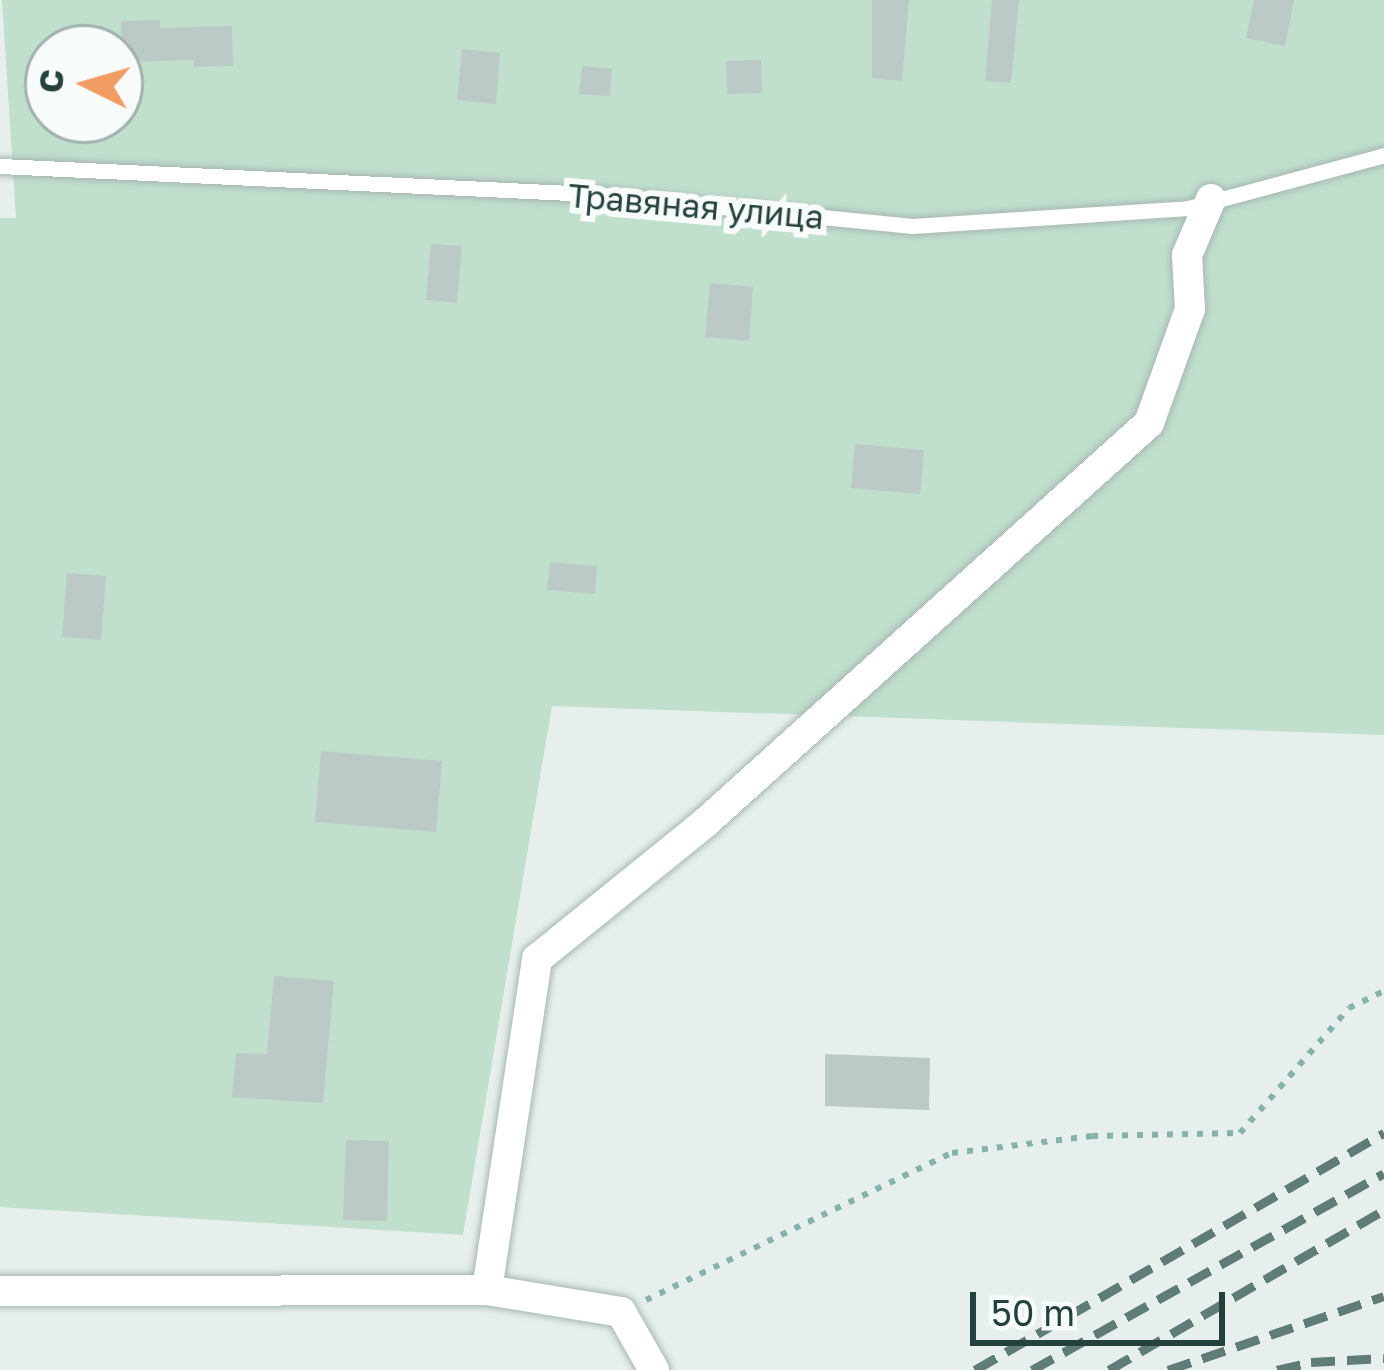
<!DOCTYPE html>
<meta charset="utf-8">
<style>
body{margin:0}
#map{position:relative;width:1384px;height:1370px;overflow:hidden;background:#e6efec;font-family:"Golos Text",sans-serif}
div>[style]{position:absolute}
.green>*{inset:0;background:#c0dfcd}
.building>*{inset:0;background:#bbcac6}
.path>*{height:6px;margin-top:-3px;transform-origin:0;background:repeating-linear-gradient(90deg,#87b2ab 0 6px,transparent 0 15px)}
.roads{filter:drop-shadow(0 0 3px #a8b7b4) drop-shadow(0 0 3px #a8b7b4)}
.service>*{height:15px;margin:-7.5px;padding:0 7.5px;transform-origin:7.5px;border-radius:7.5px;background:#fff}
.minor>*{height:30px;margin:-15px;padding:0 15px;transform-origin:15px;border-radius:15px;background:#fff}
.rail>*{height:9px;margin-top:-4.5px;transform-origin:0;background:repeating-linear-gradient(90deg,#607c79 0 24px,transparent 0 36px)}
span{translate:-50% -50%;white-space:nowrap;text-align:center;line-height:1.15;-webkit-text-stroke:12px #f7fbfa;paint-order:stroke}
.street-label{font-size:33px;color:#25413e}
.north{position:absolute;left:24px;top:24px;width:120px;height:120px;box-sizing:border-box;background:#f7fbfa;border:3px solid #a3b1af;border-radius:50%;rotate:275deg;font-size:33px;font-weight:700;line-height:48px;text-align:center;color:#25413e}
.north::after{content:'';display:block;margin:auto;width:42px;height:54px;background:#f09c63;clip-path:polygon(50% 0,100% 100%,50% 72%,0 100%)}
.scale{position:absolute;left:970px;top:1292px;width:255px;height:54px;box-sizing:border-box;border:6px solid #25413e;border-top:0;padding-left:15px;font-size:36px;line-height:42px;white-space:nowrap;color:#25413e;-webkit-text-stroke:9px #f7fbfa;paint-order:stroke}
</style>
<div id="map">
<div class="green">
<div style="clip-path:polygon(evenodd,2px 0,1384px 0,1384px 735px,552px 706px,463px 1235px,0 1207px,0 218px,16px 218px,2px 0,48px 48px,120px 48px,120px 120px,48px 120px,48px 48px)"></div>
</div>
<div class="building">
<div style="clip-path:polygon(872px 0,909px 0,902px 81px,872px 78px)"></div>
<div style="clip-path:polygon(992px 0,1019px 0,1011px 83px,985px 81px)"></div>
<div style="clip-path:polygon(1254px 0,1294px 0,1285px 46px,1246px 38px)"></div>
<div style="clip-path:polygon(160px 20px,160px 28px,232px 26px,233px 66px,194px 67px,194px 60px,122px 62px,121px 21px)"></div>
<div style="clip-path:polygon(462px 49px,500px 53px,496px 104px,457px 100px)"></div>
<div style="clip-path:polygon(761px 60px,762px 93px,727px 94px,726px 61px)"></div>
<div style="clip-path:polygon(582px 66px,612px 69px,610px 96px,579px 94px)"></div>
<div style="clip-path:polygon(431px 244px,462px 246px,457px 303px,426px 300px)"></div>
<div style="clip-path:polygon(710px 283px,753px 287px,749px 341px,705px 337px)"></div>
<div style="clip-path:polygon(855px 444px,924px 450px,920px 494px,851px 488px)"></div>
<div style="clip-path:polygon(550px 562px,597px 566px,595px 594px,547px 590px)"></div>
<div style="clip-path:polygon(67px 573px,106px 576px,101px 640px,62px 637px)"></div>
<div style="clip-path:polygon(321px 751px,442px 761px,436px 832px,315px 822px)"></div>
<div style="clip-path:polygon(274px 976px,334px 981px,323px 1103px,232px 1097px,236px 1053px,267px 1054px)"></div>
<div style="clip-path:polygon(825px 1054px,930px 1058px,929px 1110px,825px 1106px)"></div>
<div style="clip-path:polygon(346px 1140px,389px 1141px,387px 1221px,343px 1220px)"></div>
</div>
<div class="path">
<div style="left:646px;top:1300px;width:339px;rotate:-25.7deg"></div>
<div style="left:952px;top:1153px;width:141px;rotate:-6.9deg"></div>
<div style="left:1092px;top:1136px;width:148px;rotate:-1.2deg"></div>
<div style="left:1240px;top:1133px;width:166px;rotate:-48.9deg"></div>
<div style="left:1349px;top:1008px;width:39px;rotate:-26deg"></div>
</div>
<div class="roads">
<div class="service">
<div style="left:0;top:166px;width:593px;rotate:2.71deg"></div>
<div style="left:592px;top:194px;width:322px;rotate:5.7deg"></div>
<div style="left:912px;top:226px;width:277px;rotate:-3.7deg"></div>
<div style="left:1188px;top:208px;width:203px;rotate:-15.1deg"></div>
</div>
<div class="minor">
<div style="left:487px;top:1290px;width:335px;rotate:-81.4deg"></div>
<div style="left:537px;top:959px;width:218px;rotate:-39deg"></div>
<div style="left:706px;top:822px;width:596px;rotate:-42.01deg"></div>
<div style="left:1149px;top:423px;width:121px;rotate:-70.2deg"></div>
<div style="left:1190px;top:309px;width:54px;rotate:-93.2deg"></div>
<div style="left:1187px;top:255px;width:61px;rotate:-66.8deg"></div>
<div style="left:0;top:1291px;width:487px;rotate:-0.1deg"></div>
<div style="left:487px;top:1290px;width:136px;rotate:9.3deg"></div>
<div style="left:621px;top:1312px;width:67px;rotate:60.4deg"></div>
</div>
</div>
<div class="rail">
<div style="left:975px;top:1370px;width:473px;rotate:-30.1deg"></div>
<div style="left:1032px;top:1370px;width:403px;rotate:-29.2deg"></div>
<div style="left:1109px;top:1370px;width:318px;rotate:-30.2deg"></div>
<div style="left:1168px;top:1370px;width:228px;rotate:-18.9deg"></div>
<div style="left:1277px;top:1370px;width:35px;rotate:-13deg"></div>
<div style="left:1311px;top:1362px;width:73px;rotate:-3.1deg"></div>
</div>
<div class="street-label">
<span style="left:696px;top:206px;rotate:5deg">Травяная улица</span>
</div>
<div class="north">С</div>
<div class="scale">50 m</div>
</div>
